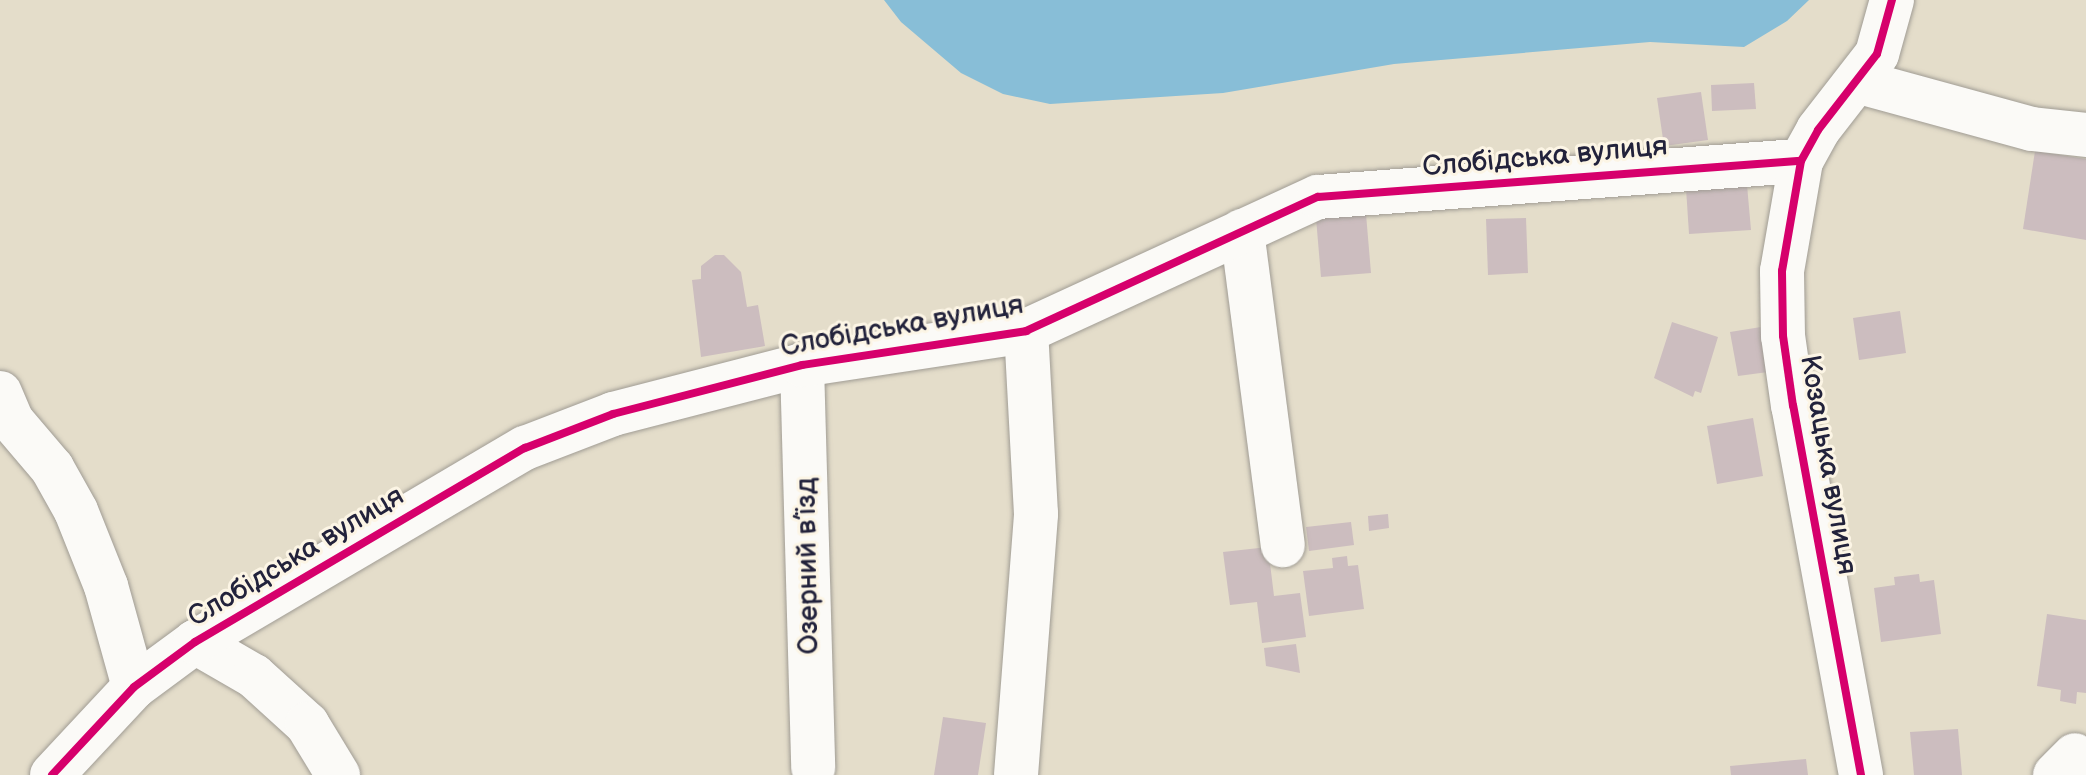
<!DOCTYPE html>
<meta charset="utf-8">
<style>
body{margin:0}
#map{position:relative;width:2086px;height:775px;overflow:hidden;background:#e4ddca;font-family:"Balsamiq Sans",sans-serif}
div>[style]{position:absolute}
.water>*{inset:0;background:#88bed7}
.building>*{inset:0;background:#ccbdbf}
.roads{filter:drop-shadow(0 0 2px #a09c94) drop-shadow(0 0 2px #a09c94)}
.minor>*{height:44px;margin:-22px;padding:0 22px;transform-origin:22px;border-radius:22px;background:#fbfaf7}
.cycleway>*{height:8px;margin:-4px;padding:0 4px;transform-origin:4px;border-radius:4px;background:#d6006c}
span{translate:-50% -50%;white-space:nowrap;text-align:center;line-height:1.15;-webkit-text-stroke:6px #fcf5e5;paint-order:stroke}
.street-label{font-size:28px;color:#22223b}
</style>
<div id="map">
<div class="water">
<div style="clip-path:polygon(884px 0,1809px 0,1787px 21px,1744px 47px,1650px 42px,1394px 64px,1223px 93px,1050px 104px,1003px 94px,961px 73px,901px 22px)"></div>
</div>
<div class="building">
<div style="clip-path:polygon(1754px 83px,1756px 109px,1712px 111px,1711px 85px)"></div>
<div style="clip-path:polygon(1701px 92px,1708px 140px,1664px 146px,1657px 98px)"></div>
<div style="clip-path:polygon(2035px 151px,2086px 159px,2086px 240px,2023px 229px)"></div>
<div style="clip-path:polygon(1747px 185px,1751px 230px,1689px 234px,1686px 188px)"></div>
<div style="clip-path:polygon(1366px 214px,1371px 273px,1321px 277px,1316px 218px)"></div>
<div style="clip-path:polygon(1526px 218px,1528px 273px,1488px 275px,1486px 219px)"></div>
<div style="clip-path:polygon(715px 255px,724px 255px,741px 272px,747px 307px,758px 305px,765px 346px,701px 357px,692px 280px,701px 279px,701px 266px)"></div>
<div style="clip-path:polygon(1900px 311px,1906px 353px,1859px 360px,1853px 318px)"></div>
<div style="clip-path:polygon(1672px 322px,1718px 337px,1701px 393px,1695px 391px,1693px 397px,1654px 378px)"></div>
<div style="clip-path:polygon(1761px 327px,1768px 372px,1738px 376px,1730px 332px)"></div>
<div style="clip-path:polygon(1753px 418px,1763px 476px,1717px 484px,1707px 426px)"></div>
<div style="clip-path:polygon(1388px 514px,1389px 528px,1369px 531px,1368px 516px)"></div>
<div style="clip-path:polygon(1351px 522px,1354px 545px,1309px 551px,1306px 527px)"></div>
<div style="clip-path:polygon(1268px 547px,1274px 596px,1300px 593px,1306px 637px,1262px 643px,1257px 602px,1230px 605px,1223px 552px)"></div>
<div style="clip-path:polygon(1347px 556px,1348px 566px,1358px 565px,1364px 609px,1309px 616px,1303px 571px,1333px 568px,1332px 558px)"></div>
<div style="clip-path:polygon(1919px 574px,1920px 582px,1934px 580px,1941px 634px,1881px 642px,1874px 588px,1895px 585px,1894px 577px)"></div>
<div style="clip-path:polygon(2047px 614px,2086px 620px,2086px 693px,2077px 692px,2076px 704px,2060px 701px,2061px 690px,2037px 686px)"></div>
<div style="clip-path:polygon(1296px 644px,1300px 673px,1266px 666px,1264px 648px)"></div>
<div style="clip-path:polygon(943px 717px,986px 723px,978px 775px,934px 775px)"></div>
<div style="clip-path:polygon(1958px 729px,1962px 775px,1914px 775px,1910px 732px)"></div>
<div style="clip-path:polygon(1806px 759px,1808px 775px,1731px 775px,1730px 766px)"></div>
</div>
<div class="roads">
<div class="minor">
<div style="left:1860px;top:82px;width:178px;rotate:15.3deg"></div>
<div style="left:2032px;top:129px;width:54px;rotate:6.3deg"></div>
<div style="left:1242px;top:231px;width:317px;rotate:82.6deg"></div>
<div style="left:802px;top:365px;width:403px;rotate:88.4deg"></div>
<div style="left:0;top:393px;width:30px;rotate:67deg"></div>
<div style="left:12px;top:421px;width:62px;rotate:49.6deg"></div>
<div style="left:52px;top:468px;width:49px;rotate:60.8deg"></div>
<div style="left:76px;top:511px;width:81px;rotate:68.2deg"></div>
<div style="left:106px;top:586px;width:105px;rotate:74.5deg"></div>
<div style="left:195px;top:642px;width:68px;rotate:30deg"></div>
<div style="left:254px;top:676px;width:72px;rotate:42.2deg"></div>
<div style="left:307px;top:724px;width:60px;rotate:58.7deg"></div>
<div style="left:52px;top:775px;width:120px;rotate:-47deg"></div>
<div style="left:134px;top:687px;width:76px;rotate:-36.4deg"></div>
<div style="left:195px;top:642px;width:383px;rotate:-30.5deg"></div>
<div style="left:525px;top:448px;width:94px;rotate:-21.1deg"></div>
<div style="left:613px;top:414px;width:195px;rotate:-14.5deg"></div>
<div style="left:802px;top:365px;width:227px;rotate:-8.6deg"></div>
<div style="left:1026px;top:331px;width:321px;rotate:-24.7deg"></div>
<div style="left:1318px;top:197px;width:484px;rotate:-4.3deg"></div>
<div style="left:1016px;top:775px;width:262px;rotate:-85.6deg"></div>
<div style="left:1036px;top:514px;width:183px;rotate:-93.1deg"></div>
<div style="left:1861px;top:775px;width:375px;rotate:-100.4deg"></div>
<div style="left:1793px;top:406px;width:71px;rotate:-98.1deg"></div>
<div style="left:1783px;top:336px;width:65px;rotate:-90.9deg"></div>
<div style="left:1782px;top:271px;width:112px;rotate:-80.2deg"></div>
<div style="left:1801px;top:161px;width:35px;rotate:-61deg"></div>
<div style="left:1818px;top:130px;width:96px;rotate:-52.2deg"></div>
<div style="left:1877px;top:54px;width:56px;rotate:-74.5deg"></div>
<div style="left:2055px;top:775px;width:28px;rotate:-45deg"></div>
</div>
</div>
<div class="cycleway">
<div style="left:52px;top:775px;width:120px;rotate:-47deg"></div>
<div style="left:134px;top:687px;width:76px;rotate:-36.4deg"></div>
<div style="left:195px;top:642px;width:383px;rotate:-30.5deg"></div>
<div style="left:525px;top:448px;width:94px;rotate:-21.1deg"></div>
<div style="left:613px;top:414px;width:195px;rotate:-14.5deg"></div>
<div style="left:802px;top:365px;width:227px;rotate:-8.6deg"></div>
<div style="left:1026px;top:331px;width:321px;rotate:-24.7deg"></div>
<div style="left:1318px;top:197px;width:484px;rotate:-4.3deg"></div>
<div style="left:1861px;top:775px;width:375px;rotate:-100.4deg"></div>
<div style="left:1793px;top:406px;width:71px;rotate:-98.1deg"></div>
<div style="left:1783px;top:336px;width:65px;rotate:-90.9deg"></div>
<div style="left:1782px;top:271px;width:112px;rotate:-80.2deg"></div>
<div style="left:1801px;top:161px;width:35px;rotate:-61deg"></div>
<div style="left:1818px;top:130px;width:96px;rotate:-52.2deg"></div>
<div style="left:1877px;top:54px;width:56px;rotate:-74.5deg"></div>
</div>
<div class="street-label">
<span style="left:1545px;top:157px;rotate:-5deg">Слобідська вулиця</span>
<span style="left:902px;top:326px;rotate:-10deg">Слобідська вулиця</span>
<span style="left:1828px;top:465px;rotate:80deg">Козацька вулиця</span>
<span style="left:296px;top:557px;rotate:-31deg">Слобідська вулиця</span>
<span style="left:808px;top:566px;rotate:-91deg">Озерний в’їзд</span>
</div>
</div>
